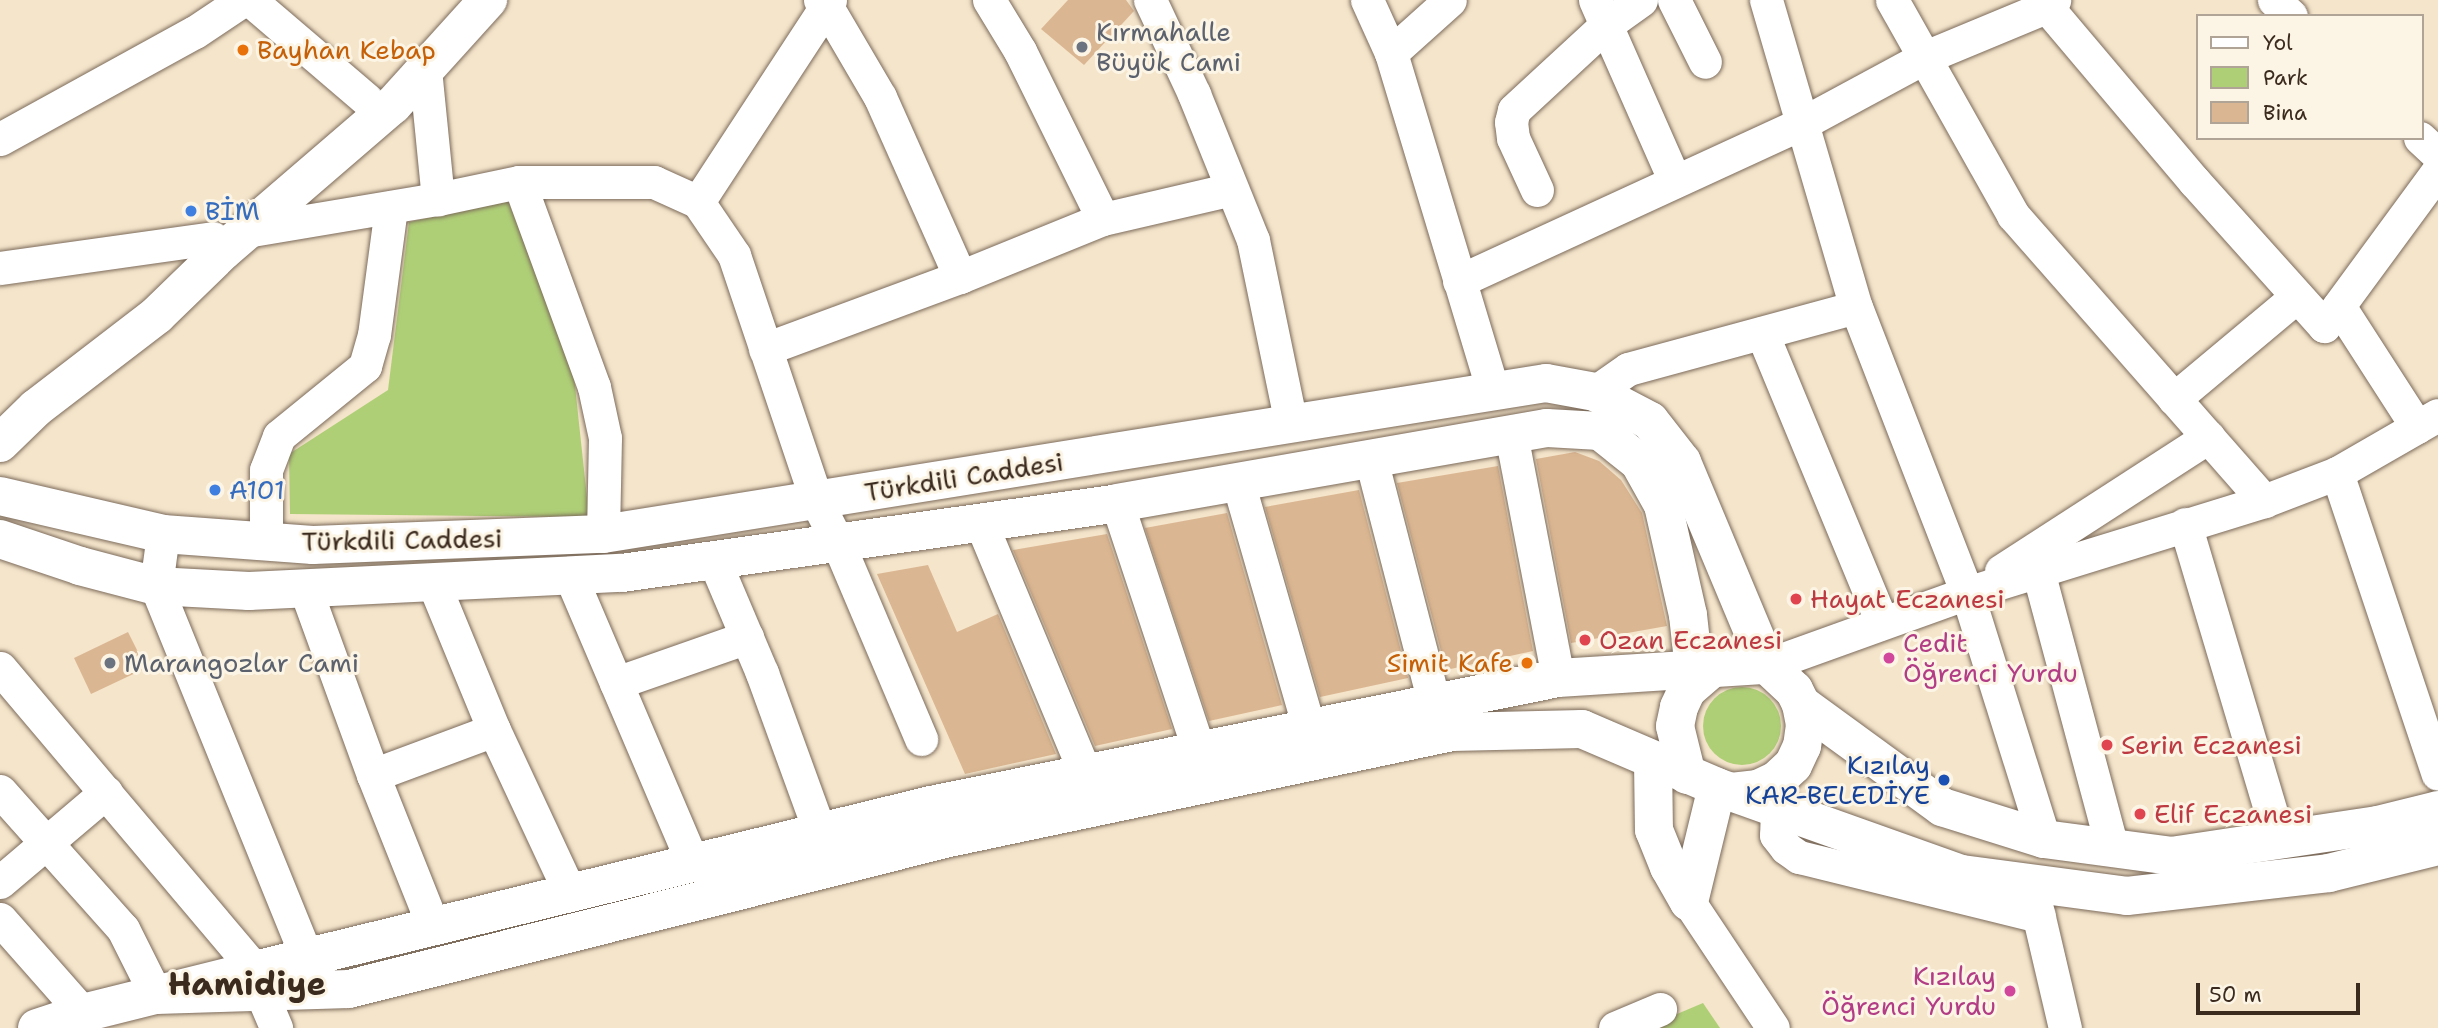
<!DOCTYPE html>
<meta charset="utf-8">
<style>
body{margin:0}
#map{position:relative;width:2438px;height:1028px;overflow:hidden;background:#f5e5cb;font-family:"Shantell Sans",sans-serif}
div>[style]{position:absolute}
.green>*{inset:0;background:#afcf77}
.round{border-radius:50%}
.building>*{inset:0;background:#dbb692}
.roads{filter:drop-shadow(0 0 2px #7c6b5b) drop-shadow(0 0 2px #7c6b5b)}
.minor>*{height:33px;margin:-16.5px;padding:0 16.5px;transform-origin:16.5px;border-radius:16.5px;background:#fff}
.major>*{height:38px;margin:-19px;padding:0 19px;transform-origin:19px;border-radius:19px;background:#fff}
.dots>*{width:19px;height:19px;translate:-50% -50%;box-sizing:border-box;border:4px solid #fcf5e5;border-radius:50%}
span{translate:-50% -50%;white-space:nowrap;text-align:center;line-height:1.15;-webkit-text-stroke:6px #fcf5e5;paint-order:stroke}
.worship-label{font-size:26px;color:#5b616d}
.left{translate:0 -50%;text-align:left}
.food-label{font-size:26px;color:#c56008}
.right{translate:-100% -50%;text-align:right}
.shop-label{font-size:26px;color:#366cbe}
.street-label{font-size:26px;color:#3b2a1e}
.health-label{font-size:26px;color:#be3a42}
.hotel-label{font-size:26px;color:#b23c85}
.transit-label{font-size:26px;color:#164399}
.district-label{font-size:33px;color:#3b2a1e;font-weight:700}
.legend{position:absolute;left:2196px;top:14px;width:228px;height:126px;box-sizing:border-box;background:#fcf5e5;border:2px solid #afa495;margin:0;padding:9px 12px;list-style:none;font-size:21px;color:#3b2a1e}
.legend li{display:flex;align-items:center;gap:14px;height:35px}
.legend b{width:35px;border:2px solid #afa495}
.scale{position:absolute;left:2196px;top:983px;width:164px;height:32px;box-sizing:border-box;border:4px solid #3b2a1e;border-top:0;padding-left:9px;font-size:21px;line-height:24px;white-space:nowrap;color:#3b2a1e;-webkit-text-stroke:5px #fcf5e5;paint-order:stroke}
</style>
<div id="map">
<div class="green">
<div style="clip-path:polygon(508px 201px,573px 367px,589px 517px,290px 514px,289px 454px,388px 390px,409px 222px)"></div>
<div class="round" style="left:1703px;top:687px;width:78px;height:78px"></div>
<div style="clip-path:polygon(1703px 1003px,1720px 1028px,1644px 1028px)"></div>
</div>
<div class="building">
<div style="clip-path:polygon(1068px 0,1126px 0,1134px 11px,1084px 65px,1041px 29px)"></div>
<div style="clip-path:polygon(1575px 452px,1599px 461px,1621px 480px,1642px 513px,1667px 626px,1571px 643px,1536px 459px)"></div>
<div style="clip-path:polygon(1498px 466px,1533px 651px,1446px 670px,1397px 483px)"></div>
<div style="clip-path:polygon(1359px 490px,1408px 678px,1320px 697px,1265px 507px)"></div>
<div style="clip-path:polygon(1227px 513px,1282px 705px,1209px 721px,1145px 528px)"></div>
<div style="clip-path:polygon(1107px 534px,1172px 729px,1095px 746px,1013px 550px)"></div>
<div style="clip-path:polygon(928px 565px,957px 632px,998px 614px,1056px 754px,965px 774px,877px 574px)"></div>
<div style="clip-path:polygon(128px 632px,146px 668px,91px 694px,74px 658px)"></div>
</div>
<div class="roads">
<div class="minor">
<div style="left:250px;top:0;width:153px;rotate:40.5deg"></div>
<div style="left:820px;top:0;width:8px;rotate:40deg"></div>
<div style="left:826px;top:5px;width:107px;rotate:59.6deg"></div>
<div style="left:880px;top:97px;width:197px;rotate:66deg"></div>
<div style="left:989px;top:0;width:60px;rotate:58.7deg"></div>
<div style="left:1020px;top:51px;width:187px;rotate:63.7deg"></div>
<div style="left:1150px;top:0;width:104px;rotate:64.9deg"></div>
<div style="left:1194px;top:94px;width:157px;rotate:68deg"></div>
<div style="left:1253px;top:240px;width:187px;rotate:78.3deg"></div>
<div style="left:1367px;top:0;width:58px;rotate:65.6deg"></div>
<div style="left:1391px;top:53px;width:353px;rotate:73.2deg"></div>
<div style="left:1595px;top:0;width:198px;rotate:66.2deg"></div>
<div style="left:1674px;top:0;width:69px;rotate:63.4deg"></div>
<div style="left:1766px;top:0;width:320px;rotate:73.7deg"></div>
<div style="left:1856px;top:307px;width:307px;rotate:68.8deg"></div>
<div style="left:1967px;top:593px;width:258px;rotate:72.6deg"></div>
<div style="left:1892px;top:0;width:247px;rotate:60.6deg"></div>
<div style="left:2013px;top:215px;width:381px;rotate:48.7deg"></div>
<div style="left:2041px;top:0;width:237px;rotate:49.8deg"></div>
<div style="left:2194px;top:181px;width:195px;rotate:48.1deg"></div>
<div style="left:2324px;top:326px;width:192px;rotate:-53.7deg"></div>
<div style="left:2274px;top:0;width:23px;rotate:43deg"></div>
<div style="left:1391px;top:53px;width:79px;rotate:-41.9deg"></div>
<div style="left:425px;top:69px;width:131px;rotate:84.3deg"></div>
<div style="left:2420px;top:138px;width:25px;rotate:43deg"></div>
<div style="left:0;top:139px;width:222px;rotate:-28.8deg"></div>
<div style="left:195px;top:32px;width:58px;rotate:-33.7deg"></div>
<div style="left:519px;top:182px;width:218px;rotate:69.9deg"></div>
<div style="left:594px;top:387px;width:52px;rotate:77.8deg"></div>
<div style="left:605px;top:438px;width:96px;rotate:91.2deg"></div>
<div style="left:1537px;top:190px;width:57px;rotate:-114.8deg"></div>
<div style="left:1513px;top:138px;width:16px;rotate:-97deg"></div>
<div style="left:1511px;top:122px;width:12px;rotate:-76deg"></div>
<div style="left:1514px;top:110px;width:125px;rotate:-42.7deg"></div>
<div style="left:1606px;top:25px;width:43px;rotate:-35.5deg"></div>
<div style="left:698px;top:202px;width:241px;rotate:-56.8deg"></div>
<div style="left:246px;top:231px;width:195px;rotate:-9.5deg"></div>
<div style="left:438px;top:199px;width:83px;rotate:-11.9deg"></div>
<div style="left:519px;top:182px;width:135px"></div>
<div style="left:654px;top:182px;width:48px;rotate:24.4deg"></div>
<div style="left:698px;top:202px;width:64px;rotate:55.8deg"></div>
<div style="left:734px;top:255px;width:261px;rotate:71.4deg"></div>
<div style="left:817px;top:502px;width:46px;rotate:62.9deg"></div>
<div style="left:838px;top:543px;width:213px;rotate:67deg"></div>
<div style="left:0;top:268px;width:215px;rotate:-8deg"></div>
<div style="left:1459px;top:281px;width:379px;rotate:-24.7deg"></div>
<div style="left:1803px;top:123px;width:136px;rotate:-28.4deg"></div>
<div style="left:1923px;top:58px;width:133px;rotate:-22.5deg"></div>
<div style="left:2046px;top:7px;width:11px;rotate:-41deg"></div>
<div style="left:2339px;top:306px;width:144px;rotate:57.2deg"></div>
<div style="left:1762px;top:333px;width:313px;rotate:67.5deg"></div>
<div style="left:765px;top:349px;width:208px;rotate:-20.3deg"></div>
<div style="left:960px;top:277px;width:154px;rotate:-22.1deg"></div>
<div style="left:1103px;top:219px;width:132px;rotate:-13.1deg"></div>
<div style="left:1595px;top:392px;width:40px;rotate:-34.9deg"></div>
<div style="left:1628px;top:369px;width:236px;rotate:-15.2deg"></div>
<div style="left:2174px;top:399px;width:160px;rotate:-39.9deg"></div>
<div style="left:1511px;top:434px;width:248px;rotate:79.1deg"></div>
<div style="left:1371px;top:459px;width:251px;rotate:75.5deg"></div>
<div style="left:2337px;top:473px;width:317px;rotate:71.5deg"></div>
<div style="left:1238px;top:482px;width:256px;rotate:73.9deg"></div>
<div style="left:1117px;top:503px;width:261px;rotate:71.7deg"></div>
<div style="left:981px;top:523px;width:271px;rotate:67.4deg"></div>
<div style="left:2185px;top:524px;width:330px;rotate:73.4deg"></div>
<div style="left:163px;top:534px;width:52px;rotate:97.7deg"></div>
<div style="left:156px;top:586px;width:401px;rotate:67.9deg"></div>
<div style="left:307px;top:957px;width:25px;rotate:58deg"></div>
<div style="left:266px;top:541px;width:71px;rotate:-90deg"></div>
<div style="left:266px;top:470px;width:36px;rotate:-69deg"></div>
<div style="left:279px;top:436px;width:111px;rotate:-39.1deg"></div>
<div style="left:365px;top:366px;width:32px;rotate:-74deg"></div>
<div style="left:374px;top:335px;width:129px;rotate:-82.4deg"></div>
<div style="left:714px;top:560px;width:123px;rotate:67deg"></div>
<div style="left:762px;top:673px;width:169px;rotate:70deg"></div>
<div style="left:2001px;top:571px;width:247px;rotate:-32.9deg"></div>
<div style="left:2038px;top:571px;width:287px;rotate:75deg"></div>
<div style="left:570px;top:575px;width:313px;rotate:66.9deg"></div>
<div style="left:433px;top:582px;width:160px;rotate:67.6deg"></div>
<div style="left:494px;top:730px;width:180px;rotate:65deg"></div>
<div style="left:305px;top:588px;width:199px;rotate:70deg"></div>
<div style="left:373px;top:775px;width:162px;rotate:68.3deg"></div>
<div style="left:1767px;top:665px;width:213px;rotate:-19.8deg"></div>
<div style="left:1967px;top:593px;width:311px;rotate:-17.2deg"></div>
<div style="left:2264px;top:501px;width:78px;rotate:-21deg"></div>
<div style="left:2337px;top:473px;width:116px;rotate:-29.9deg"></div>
<div style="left:0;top:668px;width:395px;rotate:49.8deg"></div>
<div style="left:255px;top:970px;width:22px;rotate:30deg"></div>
<div style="left:616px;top:683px;width:139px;rotate:-19.3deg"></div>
<div style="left:373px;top:775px;width:129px;rotate:-20.4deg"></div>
<div style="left:0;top:791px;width:185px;rotate:48.3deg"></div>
<div style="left:123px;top:929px;width:74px;rotate:63.4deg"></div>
<div style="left:1777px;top:809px;width:26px;rotate:92deg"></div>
<div style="left:1776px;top:835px;width:16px;rotate:52deg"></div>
<div style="left:1786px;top:848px;width:16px;rotate:35deg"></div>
<div style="left:1799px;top:857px;width:247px;rotate:13.8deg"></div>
<div style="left:0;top:882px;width:139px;rotate:-40.3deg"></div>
<div style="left:2034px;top:896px;width:136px;rotate:76.8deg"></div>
<div style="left:1689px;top:902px;width:151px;rotate:56.3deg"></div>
<div style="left:0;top:919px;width:125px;rotate:48.6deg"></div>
<div style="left:261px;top:992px;width:39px;rotate:67deg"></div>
<div style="left:1615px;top:1028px;width:49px;rotate:-22.9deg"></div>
</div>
<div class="major">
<div style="left:0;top:443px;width:50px;rotate:-44.2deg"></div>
<div style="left:36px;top:408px;width:153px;rotate:-37.5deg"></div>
<div style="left:157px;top:315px;width:92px;rotate:-44.1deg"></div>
<div style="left:223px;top:251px;width:224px;rotate:-40.7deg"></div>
<div style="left:393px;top:105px;width:142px;rotate:-47.9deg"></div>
<div style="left:0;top:496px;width:167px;rotate:13.1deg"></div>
<div style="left:163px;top:534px;width:150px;rotate:4.2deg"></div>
<div style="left:313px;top:545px;width:290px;rotate:-2.2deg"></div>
<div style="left:603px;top:534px;width:955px;rotate:-9.1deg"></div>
<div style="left:1546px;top:383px;width:50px;rotate:10.4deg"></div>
<div style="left:1595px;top:392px;width:62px;rotate:27.8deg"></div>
<div style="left:1650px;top:421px;width:52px;rotate:52deg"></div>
<div style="left:1682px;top:462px;width:220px;rotate:67.3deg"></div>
<div style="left:0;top:539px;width:84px;rotate:18.6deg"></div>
<div style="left:80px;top:566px;width:79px;rotate:14.7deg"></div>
<div style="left:156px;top:586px;width:93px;rotate:3.1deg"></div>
<div style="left:249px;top:591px;width:373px;rotate:-2.8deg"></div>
<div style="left:622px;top:573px;width:500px;rotate:-8deg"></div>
<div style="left:1117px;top:503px;width:436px;rotate:-9.9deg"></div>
<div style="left:1547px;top:428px;width:53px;rotate:3.2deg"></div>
<div style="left:1600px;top:431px;width:50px;rotate:38.5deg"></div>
<div style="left:1639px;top:462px;width:49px;rotate:60.8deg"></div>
<div style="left:1663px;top:505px;width:113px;rotate:77.2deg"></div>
<div style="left:1688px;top:615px;width:54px;rotate:83.7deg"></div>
<div style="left:1801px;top:704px;width:175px;rotate:36.1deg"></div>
<div style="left:1942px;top:807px;width:107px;rotate:17.4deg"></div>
<div style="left:2044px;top:839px;width:128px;rotate:7.6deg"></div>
<div style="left:2171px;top:856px;width:209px;rotate:-8.5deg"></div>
<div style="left:2378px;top:825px;width:62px;rotate:-14deg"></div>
<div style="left:1653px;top:761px;width:69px;rotate:89.2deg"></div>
<div style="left:1654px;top:830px;width:40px;rotate:68deg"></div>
<div style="left:1669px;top:867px;width:40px;rotate:60.3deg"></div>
<div style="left:1687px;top:775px;width:50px;rotate:-103.8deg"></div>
<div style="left:1675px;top:726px;width:19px;rotate:-78deg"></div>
<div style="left:1679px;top:707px;width:19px;rotate:-65deg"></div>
<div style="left:1687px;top:690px;width:33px;rotate:-41deg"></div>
<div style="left:1689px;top:902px;width:118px;rotate:-76.3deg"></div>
<div style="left:156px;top:995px;width:193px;rotate:-1.8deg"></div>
<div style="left:349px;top:989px;width:619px;rotate:-14.13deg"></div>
<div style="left:949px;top:838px;width:514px;rotate:-11.9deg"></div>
<div style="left:1452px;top:732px;width:130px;rotate:-1.3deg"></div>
<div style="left:1582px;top:729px;width:147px;rotate:23.2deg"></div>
<div style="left:1717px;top:787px;width:260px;rotate:19.6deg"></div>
<div style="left:1962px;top:874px;width:166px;rotate:7.6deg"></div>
<div style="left:2127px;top:896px;width:203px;rotate:-6.5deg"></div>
<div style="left:2329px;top:873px;width:112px;rotate:-13.9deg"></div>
<div style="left:37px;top:1028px;width:48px;rotate:-18.1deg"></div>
<div style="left:83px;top:1013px;width:177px;rotate:-14deg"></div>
<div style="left:255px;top:970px;width:696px;rotate:-13.72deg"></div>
<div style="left:931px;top:805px;width:640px;rotate:-11.45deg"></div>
<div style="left:1558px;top:678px;width:209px;rotate:-3.6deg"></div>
<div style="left:1767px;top:665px;width:37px;rotate:43deg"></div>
<div style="left:1794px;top:690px;width:16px;rotate:63deg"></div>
<div style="left:1801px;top:704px;width:21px;rotate:79deg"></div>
<div style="left:1805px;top:725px;width:21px;rotate:98deg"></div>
<div style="left:1802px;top:746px;width:21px;rotate:115deg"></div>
<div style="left:1793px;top:765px;width:22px;rotate:137deg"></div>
<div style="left:1777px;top:780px;width:21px;rotate:155deg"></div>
<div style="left:1758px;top:789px;width:27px;rotate:174deg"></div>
</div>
</div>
<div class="dots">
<div style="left:1082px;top:47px;background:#6b7280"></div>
<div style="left:243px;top:50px;background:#e8710a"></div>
<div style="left:191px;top:211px;background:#3f7fe0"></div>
<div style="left:215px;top:490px;background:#3f7fe0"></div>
<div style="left:1796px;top:599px;background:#e0444e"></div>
<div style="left:1585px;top:640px;background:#e0444e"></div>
<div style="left:1889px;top:658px;background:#d1479c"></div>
<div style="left:110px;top:663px;background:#6b7280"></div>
<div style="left:1527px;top:663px;background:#e8710a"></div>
<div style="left:2107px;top:745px;background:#e0444e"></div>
<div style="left:1944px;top:780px;background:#1a4fb4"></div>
<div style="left:2140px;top:814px;background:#e0444e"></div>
<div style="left:2010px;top:991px;background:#d1479c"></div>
</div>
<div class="worship-label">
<span class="left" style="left:1096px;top:47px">Kırmahalle<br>Büyük Cami</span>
<span class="left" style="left:124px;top:663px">Marangozlar Cami</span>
</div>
<div class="food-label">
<span class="left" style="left:257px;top:50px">Bayhan Kebap</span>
<span class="right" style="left:1513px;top:663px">Simit Kafe</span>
</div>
<div class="shop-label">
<span class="left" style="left:205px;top:211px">BİM</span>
<span class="left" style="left:229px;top:490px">A101</span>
</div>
<div class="street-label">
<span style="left:964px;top:477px;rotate:-9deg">Türkdili Caddesi</span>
<span style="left:402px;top:540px;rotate:-1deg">Türkdili Caddesi</span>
</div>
<div class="health-label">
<span class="left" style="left:1810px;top:599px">Hayat Eczanesi</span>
<span class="left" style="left:1599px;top:640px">Ozan Eczanesi</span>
<span class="left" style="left:2121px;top:745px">Serin Eczanesi</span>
<span class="left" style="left:2154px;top:814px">Elif Eczanesi</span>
</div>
<div class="hotel-label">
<span class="left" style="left:1903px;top:658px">Cedit<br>Öğrenci Yurdu</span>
<span class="right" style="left:1996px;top:991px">Kızılay<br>Öğrenci Yurdu</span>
</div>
<div class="transit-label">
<span class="right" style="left:1930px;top:780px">Kızılay<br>KAR-BELEDİYE</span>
</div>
<div class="district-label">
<span style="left:247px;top:984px">Hamidiye</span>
</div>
<ul class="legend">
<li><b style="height:9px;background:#fff"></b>Yol</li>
<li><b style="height:19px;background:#afcf77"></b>Park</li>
<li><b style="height:19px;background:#dbb692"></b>Bina</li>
</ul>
<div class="scale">50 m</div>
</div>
